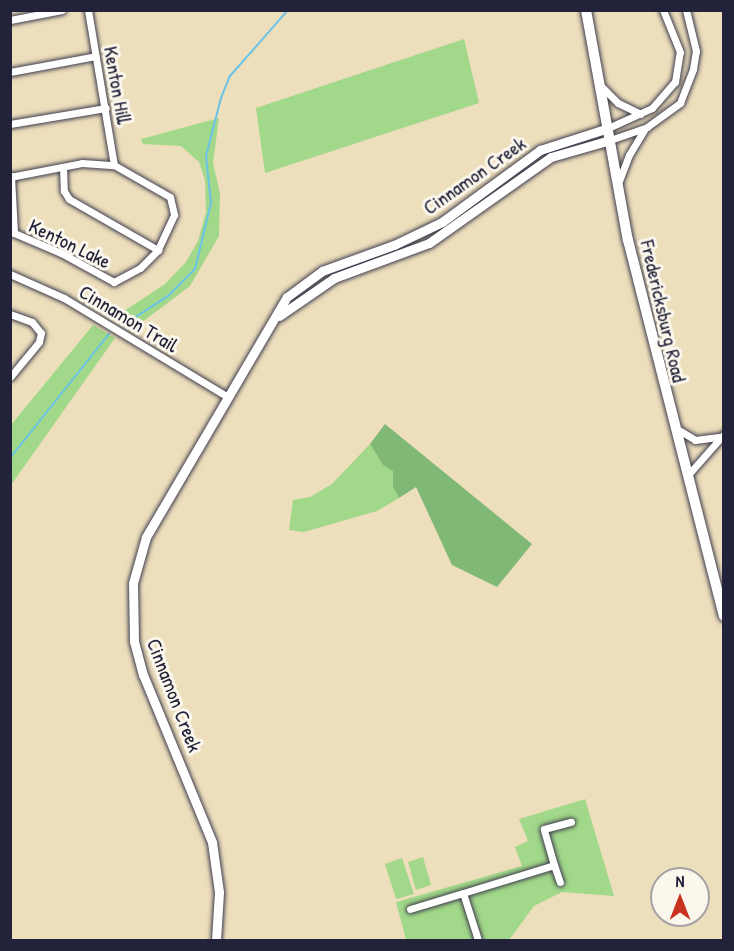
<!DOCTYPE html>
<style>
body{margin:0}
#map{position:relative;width:734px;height:951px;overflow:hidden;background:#eddebc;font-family:"Patrick Hand",sans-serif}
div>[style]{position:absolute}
.green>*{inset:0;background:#a1d889}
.forest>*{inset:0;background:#80b875}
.stream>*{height:2px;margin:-1px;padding:0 1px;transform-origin:1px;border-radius:1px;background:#69c4e7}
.roads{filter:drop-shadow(0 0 2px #403e4e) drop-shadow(0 0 2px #403e4e)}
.street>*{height:7px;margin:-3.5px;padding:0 3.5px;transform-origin:3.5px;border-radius:3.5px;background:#fff}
.secondary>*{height:9px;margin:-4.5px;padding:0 4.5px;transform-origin:4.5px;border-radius:4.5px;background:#fff}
.primary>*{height:10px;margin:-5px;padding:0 5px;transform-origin:5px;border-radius:5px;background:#fff}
span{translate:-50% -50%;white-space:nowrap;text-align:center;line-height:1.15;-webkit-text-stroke:6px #fbf7ec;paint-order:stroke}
.street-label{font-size:20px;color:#22223b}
.frame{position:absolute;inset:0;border:12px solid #22223b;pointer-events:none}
.north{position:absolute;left:650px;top:867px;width:60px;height:60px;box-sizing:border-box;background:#fbf7ec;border:2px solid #a4a2a5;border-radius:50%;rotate:0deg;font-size:16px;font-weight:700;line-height:24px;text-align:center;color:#22223b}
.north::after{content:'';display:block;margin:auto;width:21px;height:27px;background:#c8321e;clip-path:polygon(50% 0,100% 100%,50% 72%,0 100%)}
</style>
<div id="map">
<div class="green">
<div style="clip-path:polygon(464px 39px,479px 103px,265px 173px,256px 108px)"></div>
<div style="clip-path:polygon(219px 118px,213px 163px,220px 193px,219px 236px,190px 286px,133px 329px,115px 317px,165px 284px,186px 262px,198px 241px,206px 212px,205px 180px,199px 162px,181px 146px,143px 144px,141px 139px)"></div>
<div style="clip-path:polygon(93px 325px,115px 338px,11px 485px,11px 425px)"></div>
<div style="clip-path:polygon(370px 444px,383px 465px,393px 470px,393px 487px,399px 498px,377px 511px,304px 532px,289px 530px,293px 500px,310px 497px,332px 484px)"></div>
<div style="clip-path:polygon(585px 799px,614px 896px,562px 892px,534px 906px,509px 940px,406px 940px,396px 902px,522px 866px,515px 847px,528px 841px,519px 819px)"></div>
<div style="clip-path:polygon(423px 857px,431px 885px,416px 890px,408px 862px)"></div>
<div style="clip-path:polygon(402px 858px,414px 894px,396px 899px,385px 864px)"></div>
</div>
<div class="forest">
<div style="clip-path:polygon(385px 424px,532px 544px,497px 587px,452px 565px,416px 487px,399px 498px,393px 487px,393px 471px,383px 465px,370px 444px)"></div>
</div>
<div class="stream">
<div style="left:125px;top:324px;width:51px;rotate:-33.1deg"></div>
<div style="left:168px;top:296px;width:38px;rotate:-45deg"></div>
<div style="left:195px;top:269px;width:68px;rotate:-76.4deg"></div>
<div style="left:211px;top:203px;width:47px;rotate:-96.1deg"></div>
<div style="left:206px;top:156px;width:60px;rotate:-75.5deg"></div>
<div style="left:221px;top:98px;width:24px;rotate:-68deg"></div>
<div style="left:230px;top:76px;width:88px;rotate:-48.7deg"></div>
<div style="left:10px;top:458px;width:159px;rotate:-51.4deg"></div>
</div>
<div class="roads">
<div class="street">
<div style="left:88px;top:10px;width:157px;rotate:80.5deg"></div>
<div style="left:10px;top:20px;width:53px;rotate:-10.9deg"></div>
<div style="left:10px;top:72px;width:87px;rotate:-10.5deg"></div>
<div style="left:600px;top:85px;width:25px;rotate:45deg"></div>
<div style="left:618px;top:103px;width:25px;rotate:26deg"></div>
<div style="left:10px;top:124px;width:97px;rotate:-9.5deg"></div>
<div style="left:608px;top:128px;width:48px;rotate:-24.4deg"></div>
<div style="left:652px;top:108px;width:35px;rotate:-49deg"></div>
<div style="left:675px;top:82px;width:30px;rotate:-81deg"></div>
<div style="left:680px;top:52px;width:45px;rotate:-112deg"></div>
<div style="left:610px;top:140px;width:39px;rotate:-19deg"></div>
<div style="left:647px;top:127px;width:41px;rotate:-36deg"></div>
<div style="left:680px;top:103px;width:36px;rotate:-69deg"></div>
<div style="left:693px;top:69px;width:18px;rotate:-81deg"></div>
<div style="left:696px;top:51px;width:42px;rotate:-103.7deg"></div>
<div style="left:63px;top:167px;width:24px;rotate:88deg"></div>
<div style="left:64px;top:191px;width:9px;rotate:58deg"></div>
<div style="left:69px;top:199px;width:103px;rotate:29.8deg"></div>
<div style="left:10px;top:177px;width:73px;rotate:-11deg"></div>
<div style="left:82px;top:163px;width:32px;rotate:4deg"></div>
<div style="left:114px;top:165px;width:64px;rotate:29.7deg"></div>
<div style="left:170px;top:197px;width:18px;rotate:77deg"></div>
<div style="left:174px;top:215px;width:38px;rotate:115deg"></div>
<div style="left:158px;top:250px;width:25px;rotate:135deg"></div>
<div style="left:140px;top:268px;width:30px;rotate:152deg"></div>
<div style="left:114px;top:282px;width:60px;rotate:-151.3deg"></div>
<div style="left:61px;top:253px;width:51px;rotate:-156.9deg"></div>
<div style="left:14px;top:233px;width:57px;rotate:-93deg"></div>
<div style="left:619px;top:181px;width:28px;rotate:-69deg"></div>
<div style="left:629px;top:155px;width:29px;rotate:-59deg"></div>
<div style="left:10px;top:274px;width:59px;rotate:24deg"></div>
<div style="left:64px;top:298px;width:192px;rotate:31.1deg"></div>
<div style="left:10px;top:314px;width:23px;rotate:20deg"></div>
<div style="left:32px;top:322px;width:14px;rotate:51deg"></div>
<div style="left:41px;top:333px;width:9px;rotate:103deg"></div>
<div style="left:39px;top:342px;width:45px;rotate:129.6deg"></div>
<div style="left:677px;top:429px;width:21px;rotate:31deg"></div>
<div style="left:695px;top:440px;width:24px;rotate:-7deg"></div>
<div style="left:687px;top:476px;width:56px;rotate:-48.6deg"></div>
<div style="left:554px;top:865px;width:18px;rotate:71deg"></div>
<div style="left:463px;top:893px;width:95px;rotate:-17.1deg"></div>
<div style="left:554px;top:865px;width:37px;rotate:-106deg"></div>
<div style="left:544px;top:829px;width:28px;rotate:-15deg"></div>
<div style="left:410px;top:909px;width:55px;rotate:-16.8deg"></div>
<div style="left:463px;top:893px;width:49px;rotate:72.3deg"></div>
</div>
<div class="secondary">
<div style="left:279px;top:316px;width:67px;rotate:-34.6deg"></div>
<div style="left:334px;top:278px;width:101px;rotate:-20.2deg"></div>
<div style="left:429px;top:243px;width:149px;rotate:-35.2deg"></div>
<div style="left:551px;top:157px;width:61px;rotate:-16.1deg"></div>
<div style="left:216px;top:940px;width:48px;rotate:-86.4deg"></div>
<div style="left:219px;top:892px;width:50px;rotate:-98deg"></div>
<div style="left:212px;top:842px;width:181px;rotate:-112.4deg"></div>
<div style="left:143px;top:675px;width:35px;rotate:-105deg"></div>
<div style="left:134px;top:641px;width:58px;rotate:-91deg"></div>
<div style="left:133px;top:583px;width:48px;rotate:-74.2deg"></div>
<div style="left:146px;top:537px;width:278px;rotate:-59.6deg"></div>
<div style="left:287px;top:297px;width:44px;rotate:-36.6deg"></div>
<div style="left:322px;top:271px;width:77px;rotate:-19.9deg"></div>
<div style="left:394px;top:245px;width:53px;rotate:-25.6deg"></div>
<div style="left:442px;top:222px;width:122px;rotate:-36.3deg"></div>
<div style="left:540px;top:150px;width:71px;rotate:-17.9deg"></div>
</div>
<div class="primary">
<div style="left:586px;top:10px;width:234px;rotate:79.7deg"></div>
<div style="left:628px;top:240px;width:388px;rotate:75.7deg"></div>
</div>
</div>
<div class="street-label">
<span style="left:118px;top:85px;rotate:80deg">Kenton Hill</span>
<span style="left:474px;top:175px;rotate:-35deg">Cinnamon Creek</span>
<span style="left:70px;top:243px;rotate:26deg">Kenton Lake</span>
<span style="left:664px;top:311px;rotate:77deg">Fredericksburg Road</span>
<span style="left:129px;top:318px;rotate:31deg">Cinnamon Trail</span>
<span style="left:175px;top:695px;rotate:69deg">Cinnamon Creek</span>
</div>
<div class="frame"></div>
<div class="north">N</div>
</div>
